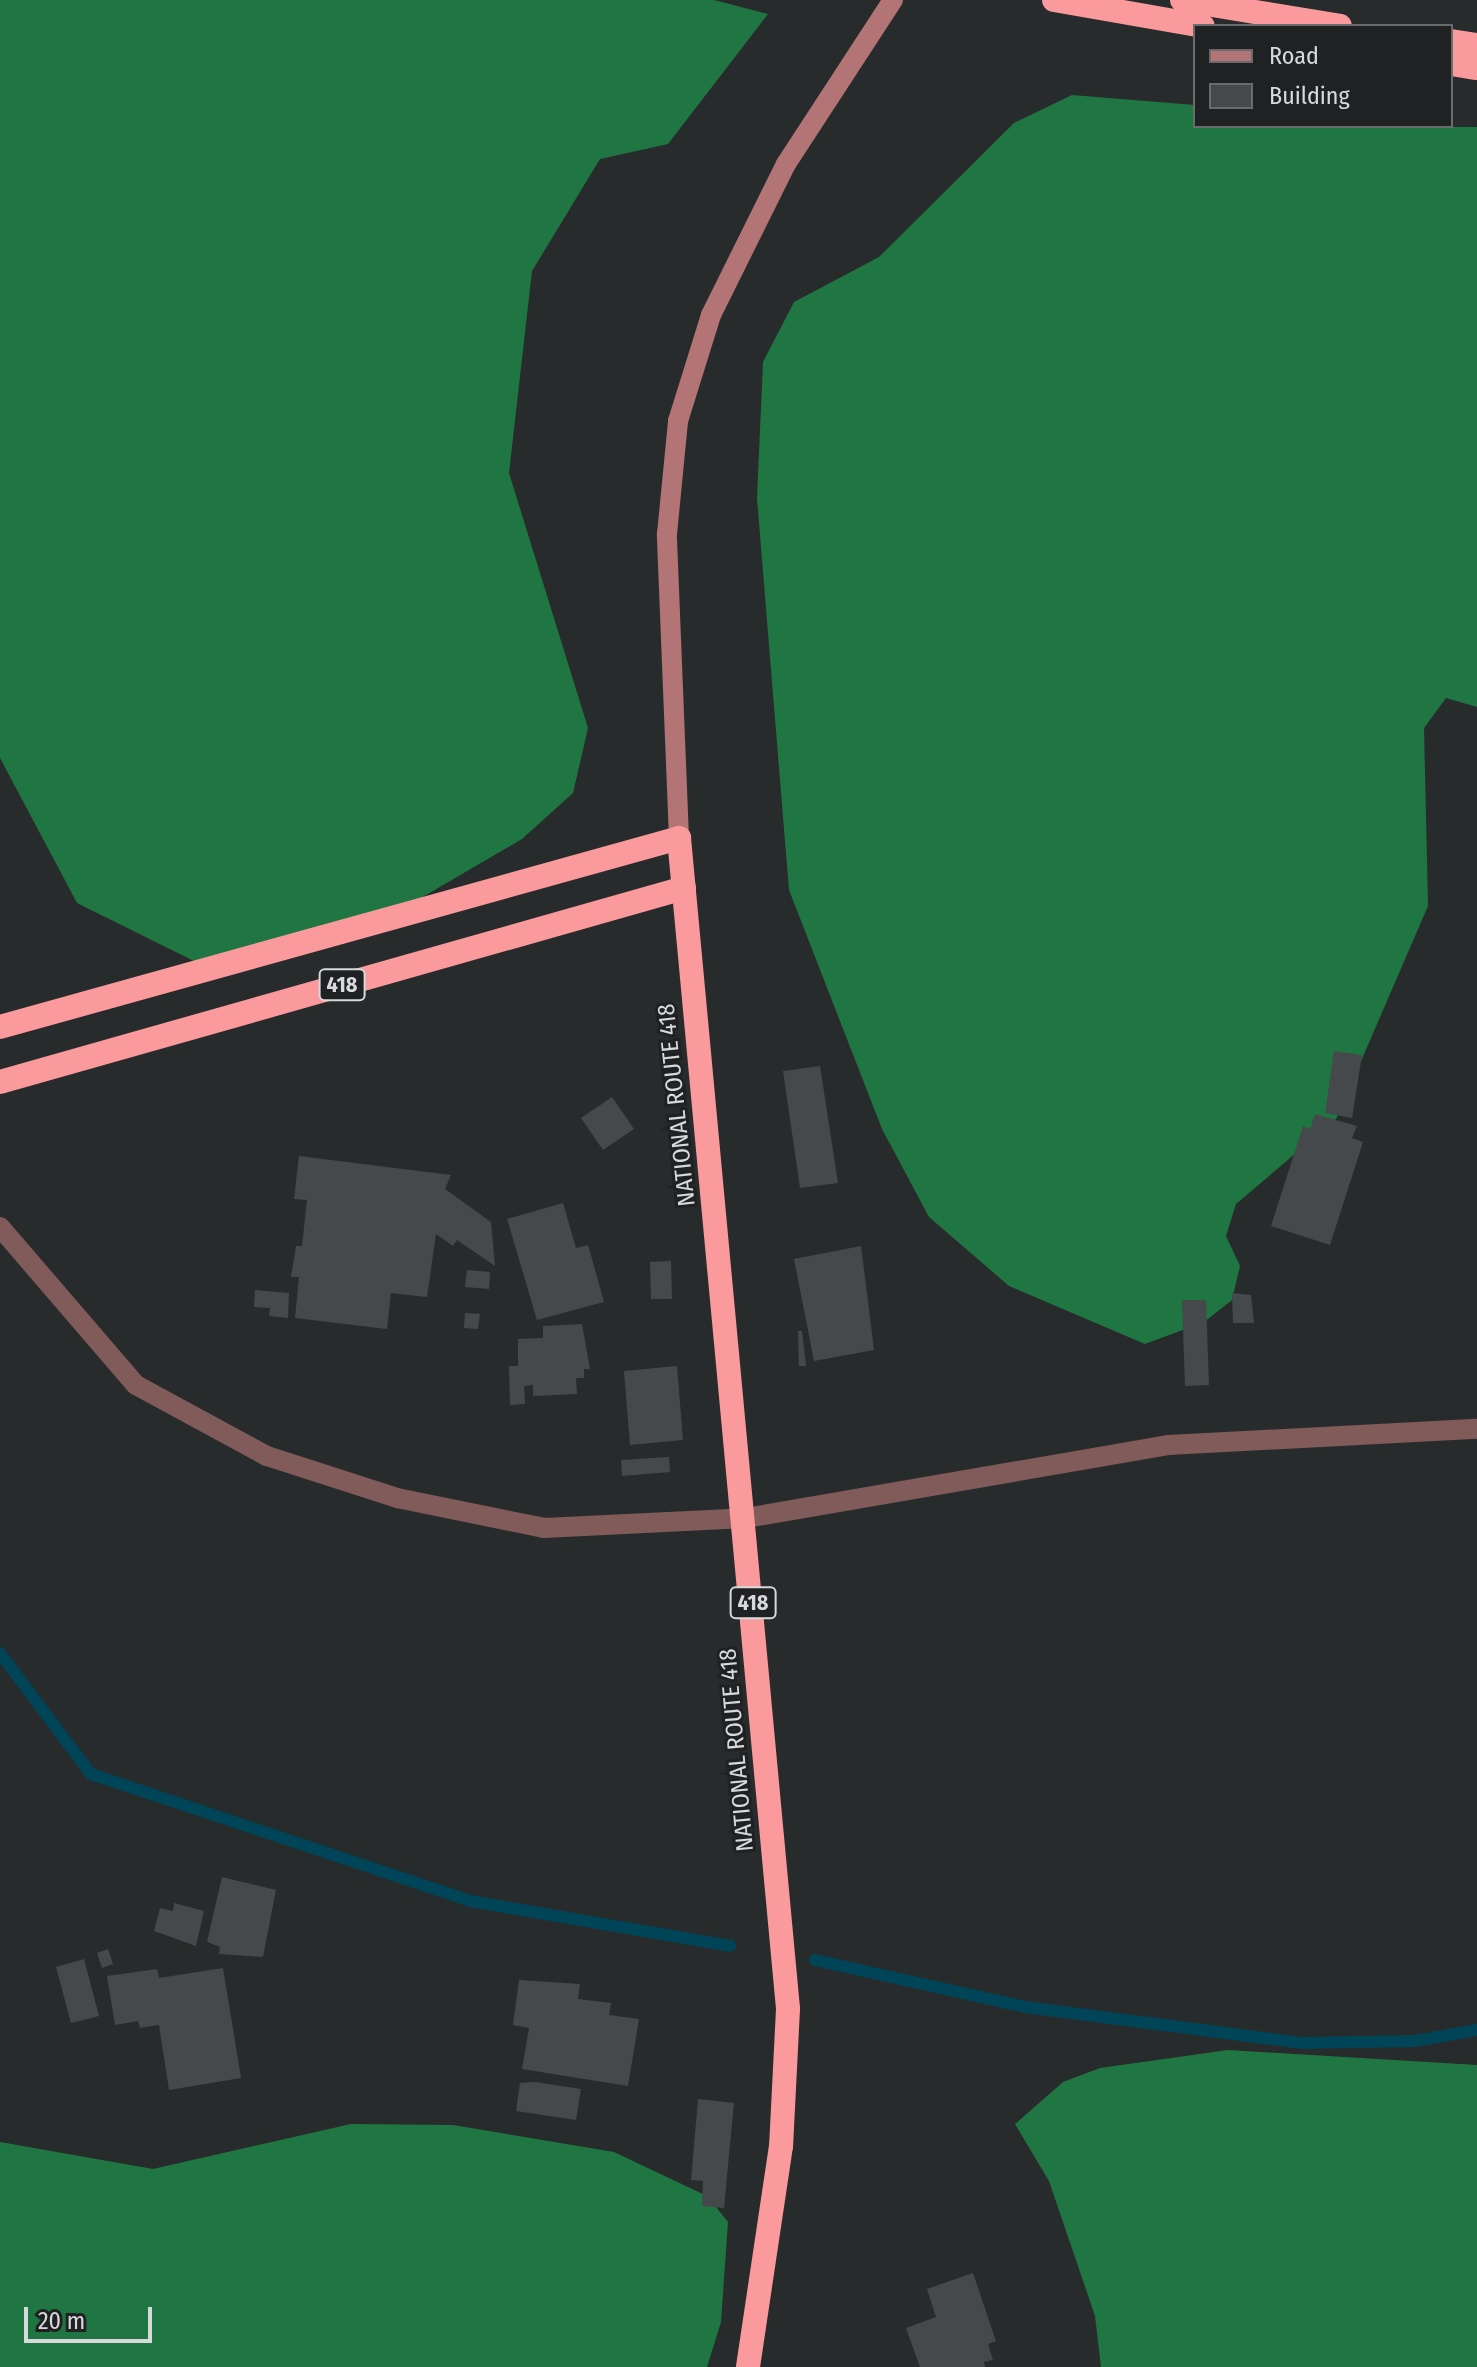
<!DOCTYPE html>
<style>
body{margin:0}
#map{position:relative;width:1477px;height:2367px;overflow:hidden;background:#282b2c;font-family:"Fira Sans Condensed",sans-serif}
div>[style]{position:absolute}
.forest>*{inset:0;background:#207642}
.stream>*{height:12px;margin:-6px;padding:0 6px;transform-origin:6px;border-radius:6px;background:#004458}
.building>*{inset:0;background:#46494b}
.street>*{height:20px;margin:-10px;padding:0 10px;transform-origin:10px;border-radius:10px;background:#815a5a}
.secondary>*{height:20px;margin:-10px;padding:0 10px;transform-origin:10px;border-radius:10px;background:#b27475}
.highway>*{height:24px;margin:-12px;padding:0 12px;transform-origin:12px;border-radius:12px;background:#fa9a9c}
span{translate:-50% -50%;white-space:nowrap;text-align:center;line-height:1.15;-webkit-text-stroke:6px #1f2123;paint-order:stroke}
.shield-label span{padding:2px 6px;background:#1f2123;border:2px solid;border-radius:6px;-webkit-text-stroke-width:0}
.shield-label{font-size:22px;color:#d8d9da;font-weight:700}
.street-label{font-size:24px;color:#d8d9da}
.legend{position:absolute;left:1193px;top:24px;width:260px;height:104px;box-sizing:border-box;background:#1f2123;border:2px solid #696b6c;margin:0;padding:10px 14px;list-style:none;font-size:24px;color:#d8d9da}
.legend li{display:flex;align-items:center;gap:16px;height:40px}
.legend b{width:40px;border:2px solid #696b6c}
.scale{position:absolute;left:24px;top:2307px;width:128px;height:36px;box-sizing:border-box;border:4px solid #d8d9da;border-top:0;padding-left:10px;font-size:24px;line-height:28px;white-space:nowrap;color:#d8d9da;-webkit-text-stroke:6px #1f2123;paint-order:stroke}
</style>
<div id="map">
<div class="forest">
<div style="clip-path:polygon(0 0,714px 0,768px 14px,668px 144px,600px 159px,532px 271px,509px 473px,588px 728px,573px 793px,522px 839px,402px 909px,210px 969px,77px 903px,0 758px)"></div>
<div style="clip-path:polygon(1072px 95px,1195px 105px,1195px 126px,1477px 127px,1477px 707px,1446px 698px,1424px 728px,1428px 906px,1336px 1119px,1236px 1204px,1226px 1236px,1240px 1266px,1232px 1300px,1204px 1322px,1145px 1344px,1009px 1286px,929px 1217px,882px 1129px,789px 890px,757px 498px,763px 362px,794px 302px,879px 257px,1014px 123px)"></div>
<div style="clip-path:polygon(1228px 2050px,1477px 2065px,1477px 2367px,1101px 2367px,1095px 2316px,1049px 2181px,1015px 2124px,1063px 2082px,1100px 2068px)"></div>
<div style="clip-path:polygon(351px 2124px,453px 2125px,614px 2152px,707px 2196px,728px 2222px,721px 2322px,707px 2367px,0 2367px,0 2142px,153px 2169px)"></div>
</div>
<div class="stream">
<div style="left:0;top:1653px;width:151px;rotate:53.1deg"></div>
<div style="left:91px;top:1774px;width:400px;rotate:18.5deg"></div>
<div style="left:470px;top:1901px;width:264px;rotate:9.8deg"></div>
<div style="left:815px;top:1960px;width:215px;rotate:12.6deg"></div>
<div style="left:1025px;top:2007px;width:281px;rotate:7.4deg"></div>
<div style="left:1304px;top:2043px;width:111px;rotate:-1deg"></div>
<div style="left:1415px;top:2041px;width:63px;rotate:-10.1deg"></div>
</div>
<div class="building">
<div style="clip-path:polygon(1334px 1051px,1362px 1055px,1352px 1118px,1325px 1113px)"></div>
<div style="clip-path:polygon(820px 1066px,838px 1183px,800px 1188px,783px 1071px)"></div>
<div style="clip-path:polygon(612px 1097px,634px 1129px,603px 1150px,581px 1118px)"></div>
<div style="clip-path:polygon(1315px 1114px,1357px 1126px,1352px 1138px,1363px 1142px,1330px 1245px,1271px 1226px,1303px 1126px,1310px 1129px)"></div>
<div style="clip-path:polygon(299px 1156px,451px 1175px,445px 1189px,491px 1222px,495px 1266px,457px 1240px,453px 1246px,436px 1234px,427px 1297px,391px 1293px,387px 1329px,295px 1318px,299px 1277px,291px 1277px,296px 1246px,302px 1246px,307px 1200px,294px 1199px)"></div>
<div style="clip-path:polygon(563px 1203px,576px 1248px,588px 1245px,604px 1302px,537px 1320px,507px 1219px)"></div>
<div style="clip-path:polygon(861px 1246px,874px 1350px,814px 1361px,794px 1259px)"></div>
<div style="clip-path:polygon(671px 1261px,672px 1299px,651px 1299px,650px 1262px)"></div>
<div style="clip-path:polygon(467px 1270px,490px 1272px,489px 1289px,465px 1287px)"></div>
<div style="clip-path:polygon(255px 1290px,289px 1293px,288px 1318px,269px 1316px,270px 1308px,254px 1307px)"></div>
<div style="clip-path:polygon(1232px 1293px,1251px 1295px,1254px 1323px,1233px 1323px)"></div>
<div style="clip-path:polygon(1182px 1300px,1206px 1300px,1209px 1385px,1185px 1386px)"></div>
<div style="clip-path:polygon(465px 1313px,480px 1314px,478px 1329px,464px 1328px)"></div>
<div style="clip-path:polygon(582px 1324px,590px 1369px,584px 1369px,584px 1378px,576px 1378px,577px 1394px,533px 1396px,533px 1385px,524px 1386px,525px 1404px,510px 1405px,509px 1366px,518px 1366px,518px 1339px,543px 1338px,543px 1326px)"></div>
<div style="clip-path:polygon(798px 1331px,802px 1331px,806px 1366px,799px 1366px)"></div>
<div style="clip-path:polygon(677px 1366px,683px 1440px,630px 1445px,624px 1371px)"></div>
<div style="clip-path:polygon(669px 1457px,670px 1472px,622px 1476px,621px 1460px)"></div>
<div style="clip-path:polygon(222px 1877px,276px 1890px,263px 1957px,219px 1954px,220px 1947px,207px 1942px)"></div>
<div style="clip-path:polygon(174px 1903px,204px 1911px,196px 1946px,154px 1931px,160px 1908px,173px 1911px)"></div>
<div style="clip-path:polygon(108px 1949px,113px 1964px,102px 1968px,97px 1953px)"></div>
<div style="clip-path:polygon(84px 1959px,99px 2016px,71px 2023px,56px 1967px)"></div>
<div style="clip-path:polygon(223px 1968px,241px 2078px,169px 2090px,159px 2025px,140px 2028px,138px 2021px,115px 2025px,107px 1976px,157px 1969px,159px 1978px)"></div>
<div style="clip-path:polygon(519px 1980px,580px 1984px,578px 1999px,611px 2003px,609px 2015px,639px 2019px,628px 2086px,522px 2069px,529px 2028px,513px 2025px)"></div>
<div style="clip-path:polygon(535px 2082px,581px 2089px,576px 2120px,516px 2111px,520px 2083px)"></div>
<div style="clip-path:polygon(698px 2099px,734px 2103px,724px 2208px,702px 2206px,703px 2181px,691px 2180px)"></div>
<div style="clip-path:polygon(973px 2273px,996px 2341px,988px 2344px,993px 2360px,984px 2362px,985px 2367px,920px 2367px,906px 2328px,936px 2317px,927px 2289px)"></div>
</div>
<div class="street">
<div style="left:0;top:1227px;width:208px;rotate:49.3deg"></div>
<div style="left:136px;top:1385px;width:149px;rotate:28.5deg"></div>
<div style="left:267px;top:1456px;width:137px;rotate:17.9deg"></div>
<div style="left:397px;top:1498px;width:150px;rotate:11.5deg"></div>
<div style="left:544px;top:1528px;width:202px;rotate:-2.8deg"></div>
<div style="left:746px;top:1518px;width:428px;rotate:-9.8deg"></div>
<div style="left:1168px;top:1445px;width:309px;rotate:-3deg"></div>
</div>
<div class="secondary">
<div style="left:679px;top:838px;width:304px;rotate:-92.3deg"></div>
<div style="left:667px;top:534px;width:114px;rotate:-84.4deg"></div>
<div style="left:678px;top:421px;width:111px;rotate:-72.7deg"></div>
<div style="left:711px;top:315px;width:169px;rotate:-63.6deg"></div>
<div style="left:786px;top:164px;width:196px;rotate:-56.9deg"></div>
</div>
<div class="highway">
<div style="left:1054px;top:0;width:151px;rotate:9.9deg"></div>
<div style="left:1182px;top:0;width:160px;rotate:9.3deg"></div>
<div style="left:1451px;top:41px;width:26px;rotate:9deg"></div>
<div style="left:1451px;top:64px;width:26px;rotate:9deg"></div>
<div style="left:0;top:1027px;width:705px;rotate:-15.55deg"></div>
<div style="left:679px;top:838px;width:1176px;rotate:84.68deg"></div>
<div style="left:788px;top:2009px;width:137px;rotate:92.9deg"></div>
<div style="left:781px;top:2146px;width:223px;rotate:98.5deg"></div>
<div style="left:0;top:1082px;width:711px;rotate:-15.83deg"></div>
</div>
<div class="shield-label">
<span style="left:342px;top:985px">418</span>
<span style="left:753px;top:1603px">418</span>
</div>
<div class="street-label">
<span style="left:677px;top:1105px;rotate:-96deg">NATIONAL ROUTE 418</span>
<span style="left:737px;top:1750px;rotate:-95deg">NATIONAL ROUTE 418</span>
</div>
<ul class="legend">
<li><b style="height:10px;background:#b27475"></b>Road</li>
<li><b style="height:22px;background:#46494b"></b>Building</li>
</ul>
<div class="scale">20 m</div>
</div>
